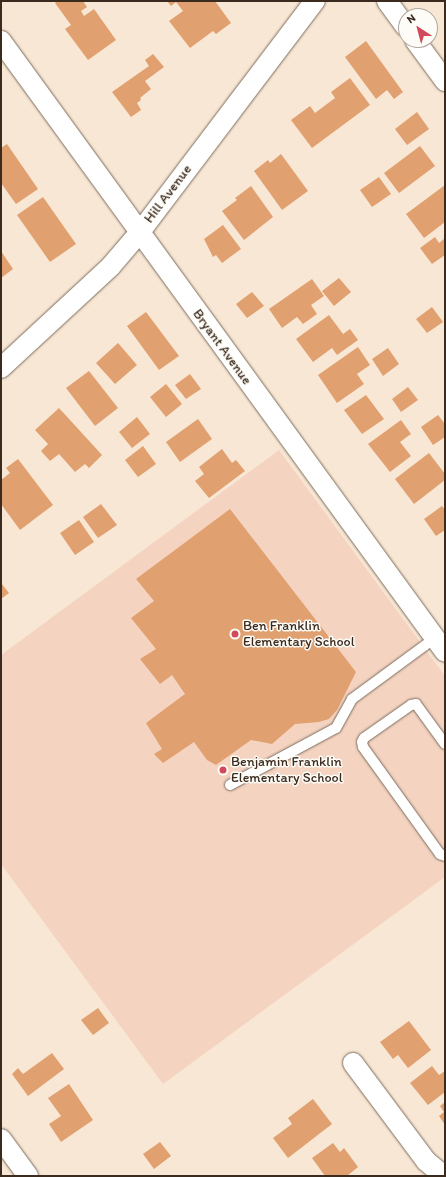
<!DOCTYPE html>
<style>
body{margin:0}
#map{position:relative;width:446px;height:1177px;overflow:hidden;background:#f8e7d4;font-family:Itim,sans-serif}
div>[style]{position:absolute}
.built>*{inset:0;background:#f4d3c0}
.building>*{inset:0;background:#e1a06f}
.roads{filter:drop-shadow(0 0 1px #7d6c5e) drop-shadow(0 0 1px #7d6c5e)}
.service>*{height:10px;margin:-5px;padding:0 5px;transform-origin:5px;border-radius:5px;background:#fff}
.minor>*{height:20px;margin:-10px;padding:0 10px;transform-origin:10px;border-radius:10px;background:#fff}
.dots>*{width:11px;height:11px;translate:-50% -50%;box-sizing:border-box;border:2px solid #fdfcf7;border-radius:50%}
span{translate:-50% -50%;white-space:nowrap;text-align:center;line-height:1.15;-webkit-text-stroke:3px #fdfcf7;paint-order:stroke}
.street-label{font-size:14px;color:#3b2a1e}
.poi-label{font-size:14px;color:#3b2a1e}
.left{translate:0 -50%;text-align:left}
.frame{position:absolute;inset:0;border:2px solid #3b2a1e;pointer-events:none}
.north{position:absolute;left:398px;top:8px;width:40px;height:40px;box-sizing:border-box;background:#fdfcf7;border:1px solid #afa8a0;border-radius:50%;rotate:324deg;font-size:11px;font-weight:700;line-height:16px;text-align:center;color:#3b2a1e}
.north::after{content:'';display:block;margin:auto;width:14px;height:18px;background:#d1495b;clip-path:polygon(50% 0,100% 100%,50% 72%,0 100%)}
</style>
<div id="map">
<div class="built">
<div style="clip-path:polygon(279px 450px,445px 676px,445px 877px,163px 1084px,1px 864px,1px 655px)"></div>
</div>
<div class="building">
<div style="clip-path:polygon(57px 1px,83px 1px,87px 7px,81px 11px,84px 16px,94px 9px,116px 40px,88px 60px,65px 29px,71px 25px,55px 3px)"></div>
<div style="clip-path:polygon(167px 1px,215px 1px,231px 23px,216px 34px,213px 31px,190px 48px,169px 21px,183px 11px,176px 2px,171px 6px)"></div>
<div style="clip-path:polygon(366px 41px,403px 92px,394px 99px,387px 90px,376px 99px,345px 57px)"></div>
<div style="clip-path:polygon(153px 54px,164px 67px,145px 81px,151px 89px,140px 98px,141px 100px,137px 103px,141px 110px,131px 117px,112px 92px,149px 66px,145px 60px)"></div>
<div style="clip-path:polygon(350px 78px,370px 105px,312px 148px,291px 120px,310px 106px,315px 113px,335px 98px,331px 92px)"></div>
<div style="clip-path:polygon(417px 112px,429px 129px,407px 145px,395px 129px)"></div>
<div style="clip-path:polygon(7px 144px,38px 189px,16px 204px,1px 183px,1px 148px)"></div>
<div style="clip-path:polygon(420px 146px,435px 166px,399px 193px,384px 173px)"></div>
<div style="clip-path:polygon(281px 154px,308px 191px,282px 210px,254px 171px,268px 160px,270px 163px)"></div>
<div style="clip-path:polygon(379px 177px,391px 194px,372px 207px,360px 190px)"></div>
<div style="clip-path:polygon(445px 185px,445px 222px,424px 238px,406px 214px)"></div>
<div style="clip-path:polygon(251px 186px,273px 217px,244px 240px,222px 211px,237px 200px,235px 198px)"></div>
<div style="clip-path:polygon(43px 197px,76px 244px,50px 262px,17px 215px)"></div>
<div style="clip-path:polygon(223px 225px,241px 249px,222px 263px,216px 255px,213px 257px,204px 239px)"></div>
<div style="clip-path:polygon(435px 237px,439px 243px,445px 238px,445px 255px,432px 264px,420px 248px)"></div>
<div style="clip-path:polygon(1px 251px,13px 269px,1px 278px)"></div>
<div style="clip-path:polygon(339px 278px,351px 292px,334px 306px,322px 291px)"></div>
<div style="clip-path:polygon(312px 279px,324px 296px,311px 305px,317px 314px,303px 324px,297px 317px,282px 328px,269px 309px)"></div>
<div style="clip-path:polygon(252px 292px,264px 306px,247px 318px,236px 304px)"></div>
<div style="clip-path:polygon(432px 307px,443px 322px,427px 333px,416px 319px)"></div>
<div style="clip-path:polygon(146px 312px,179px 356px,159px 370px,127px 326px)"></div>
<div style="clip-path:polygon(329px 315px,343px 334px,350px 329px,358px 340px,337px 355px,332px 348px,313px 362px,296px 339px)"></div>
<div style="clip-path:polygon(118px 343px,137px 365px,115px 384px,96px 363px)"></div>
<div style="clip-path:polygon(358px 347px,370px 365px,357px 374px,364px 384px,337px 403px,318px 375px)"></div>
<div style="clip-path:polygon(388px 348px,399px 364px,383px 376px,372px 359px)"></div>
<div style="clip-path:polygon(89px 371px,118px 408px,95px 426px,66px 388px)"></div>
<div style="clip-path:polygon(190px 374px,201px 389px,186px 399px,175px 385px)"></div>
<div style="clip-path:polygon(166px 384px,182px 404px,166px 417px,150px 397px)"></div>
<div style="clip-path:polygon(408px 387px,418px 400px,401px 412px,392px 399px)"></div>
<div style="clip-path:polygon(366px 395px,384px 419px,362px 434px,344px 410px)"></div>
<div style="clip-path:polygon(59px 408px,102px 455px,89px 468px,85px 464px,75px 472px,59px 454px,50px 461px,41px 451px,48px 444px,35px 430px)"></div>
<div style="clip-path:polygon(438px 415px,445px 424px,445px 437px,433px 445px,421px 427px)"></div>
<div style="clip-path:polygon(137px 417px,150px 434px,132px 448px,119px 432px)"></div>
<div style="clip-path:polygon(198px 419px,212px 439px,180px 462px,166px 442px)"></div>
<div style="clip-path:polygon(401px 420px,411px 434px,400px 442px,411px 456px,390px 472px,368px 444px)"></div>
<div style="clip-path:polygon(143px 446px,156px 464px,138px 477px,125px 460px)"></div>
<div style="clip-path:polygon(222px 449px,232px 463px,236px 460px,245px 471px,209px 498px,195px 481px,204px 474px,199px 467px)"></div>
<div style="clip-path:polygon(429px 453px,445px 474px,445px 480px,414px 504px,395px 479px)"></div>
<div style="clip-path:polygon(18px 459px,53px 505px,20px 530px,1px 504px,1px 480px,10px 473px,6px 468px)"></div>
<div style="clip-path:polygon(101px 504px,117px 525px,98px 538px,83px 517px)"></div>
<div style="clip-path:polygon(442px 506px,445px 510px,445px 530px,436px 536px,424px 519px)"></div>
<div style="clip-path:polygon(230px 509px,356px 672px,337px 710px,329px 719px,319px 722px,295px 724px,272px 744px,251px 740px,216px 765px,207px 760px,194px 742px,163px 763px,154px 754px,162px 749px,146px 723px,185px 694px,172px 675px,160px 684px,140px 659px,156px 649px,131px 618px,154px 601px,136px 579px)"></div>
<div style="clip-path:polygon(79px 520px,94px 542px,75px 555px,60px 533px)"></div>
<div style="clip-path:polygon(1px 583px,9px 593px,1px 599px)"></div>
<div style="clip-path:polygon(98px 1008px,109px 1023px,93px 1035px,81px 1020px)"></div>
<div style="clip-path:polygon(409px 1021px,431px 1050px,408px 1068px,398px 1055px,393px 1059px,380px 1042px)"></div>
<div style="clip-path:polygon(52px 1053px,64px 1069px,28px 1096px,12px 1074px,18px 1068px,23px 1074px)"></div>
<div style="clip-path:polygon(432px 1066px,439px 1075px,445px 1071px,445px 1092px,428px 1105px,410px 1083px)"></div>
<div style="clip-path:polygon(69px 1084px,93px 1120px,61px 1142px,49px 1124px,61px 1116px,48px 1098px)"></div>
<div style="clip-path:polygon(313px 1099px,332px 1124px,288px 1158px,273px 1138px,292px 1124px,288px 1118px)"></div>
<div style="clip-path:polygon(445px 1102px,445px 1125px,439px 1116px,444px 1112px,440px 1106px)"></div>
<div style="clip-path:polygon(160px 1142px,171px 1156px,154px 1169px,143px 1154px)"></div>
<div style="clip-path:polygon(333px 1143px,340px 1152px,344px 1148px,358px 1167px,347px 1176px,325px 1176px,312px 1158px)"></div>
</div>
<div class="roads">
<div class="service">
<div style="left:445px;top:744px;width:49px;rotate:-125.9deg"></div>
<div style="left:416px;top:704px;width:5px;rotate:169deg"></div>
<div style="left:411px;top:705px;width:57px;rotate:144.9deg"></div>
<div style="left:364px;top:738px;width:4px;rotate:117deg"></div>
<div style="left:362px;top:742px;width:5px;rotate:79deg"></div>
<div style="left:363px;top:747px;width:132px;rotate:54.3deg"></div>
<div style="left:440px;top:854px;width:5px;rotate:22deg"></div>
<div style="left:230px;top:785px;width:120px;rotate:-28.3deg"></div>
<div style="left:336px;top:728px;width:33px;rotate:-61deg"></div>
<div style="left:352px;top:699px;width:103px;rotate:-36.3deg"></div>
</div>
<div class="minor">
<div style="left:387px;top:1px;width:32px;rotate:54deg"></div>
<div style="left:415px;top:40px;width:51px;rotate:53.8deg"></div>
<div style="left:1px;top:41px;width:755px;rotate:53.99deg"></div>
<div style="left:1px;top:368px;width:150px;rotate:-42.8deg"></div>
<div style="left:111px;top:266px;width:45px;rotate:-49.5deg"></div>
<div style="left:140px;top:232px;width:290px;rotate:-52.9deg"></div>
<div style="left:353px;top:1063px;width:122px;rotate:53.3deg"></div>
<div style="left:426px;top:1161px;width:23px;rotate:40deg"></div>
<div style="left:1px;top:1139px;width:46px;rotate:53.9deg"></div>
</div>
</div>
<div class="dots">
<div style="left:235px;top:634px;background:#d1495b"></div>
<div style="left:223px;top:770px;background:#d1495b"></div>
</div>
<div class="street-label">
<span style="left:168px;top:194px;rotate:-53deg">Hill Avenue</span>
<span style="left:222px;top:347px;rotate:54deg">Bryant Avenue</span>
</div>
<div class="poi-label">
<span class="left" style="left:243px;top:634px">Ben Franklin<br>Elementary School</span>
<span class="left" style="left:231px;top:770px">Benjamin Franklin<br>Elementary School</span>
</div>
<div class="frame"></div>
<div class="north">N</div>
</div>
